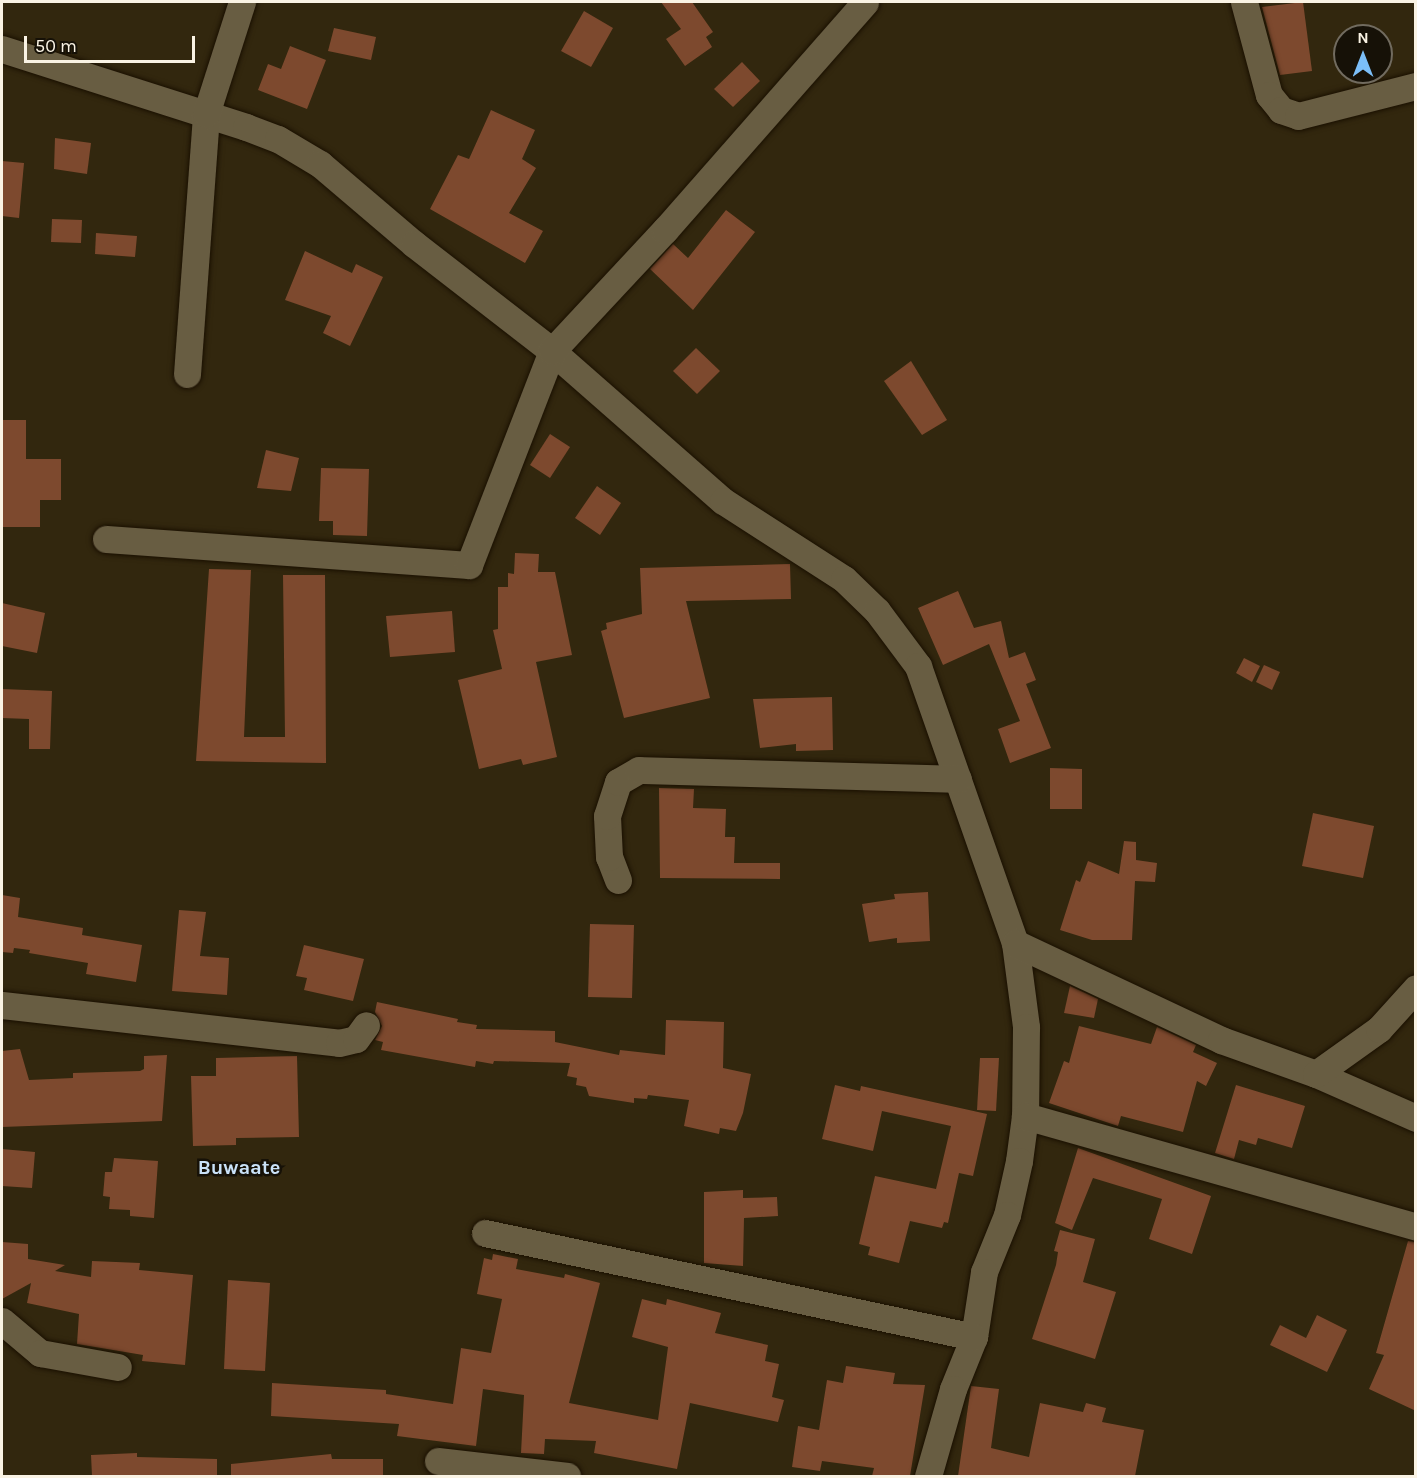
<!DOCTYPE html>
<style>
body{margin:0}
#map{position:relative;width:1417px;height:1478px;overflow:hidden;background:#32270e;font-family:Karla,sans-serif}
div>[style]{position:absolute}
.building>*{inset:0;background:#7d492e}
.roads{filter:drop-shadow(0 0 2px #1a1000) drop-shadow(0 0 2px #1a1000)}
.street>*{height:27px;margin:-13.5px;padding:0 13.5px;transform-origin:13.5px;border-radius:13.5px;background:#685d42}
span{translate:-50% -50%;white-space:nowrap;text-align:center;line-height:1.15;-webkit-text-stroke:5px #161107;paint-order:stroke}
.quarter-label{font-size:20px;color:#cae2f8;font-weight:700}
.frame{position:absolute;inset:0;border:3px solid #faf3e4;pointer-events:none}
.north{position:absolute;left:1333px;top:24px;width:60px;height:60px;box-sizing:border-box;background:#161107;border:2px solid #716b5f;border-radius:50%;rotate:0deg;font-size:16px;font-weight:700;line-height:24px;text-align:center;color:#faf3e4}
.north::after{content:'';display:block;margin:auto;width:21px;height:27px;background:#7bbef8;clip-path:polygon(50% 0,100% 100%,50% 72%,0 100%)}
.scale{position:absolute;left:24px;top:36px;width:171px;height:27px;box-sizing:border-box;border:3px solid #faf3e4;border-top:0;padding-left:8px;font-size:18px;line-height:21px;white-space:nowrap;color:#faf3e4;-webkit-text-stroke:4px #161107;paint-order:stroke}
</style>
<div id="map">
<div class="building">
<div style="clip-path:polygon(661px 2px,692px 2px,713px 32px,706px 37px,712px 47px,685px 66px,666px 39px,681px 29px)"></div>
<div style="clip-path:polygon(1303px 2px,1312px 71px,1280px 75px,1262px 7px)"></div>
<div style="clip-path:polygon(584px 11px,613px 28px,591px 67px,561px 51px)"></div>
<div style="clip-path:polygon(334px 28px,376px 37px,371px 60px,328px 51px)"></div>
<div style="clip-path:polygon(290px 46px,326px 60px,307px 109px,258px 90px,268px 64px,281px 69px)"></div>
<div style="clip-path:polygon(742px 62px,760px 81px,733px 107px,714px 89px)"></div>
<div style="clip-path:polygon(491px 110px,535px 130px,522px 159px,536px 168px,509px 213px,543px 231px,525px 263px,430px 209px,458px 155px,469px 159px)"></div>
<div style="clip-path:polygon(55px 138px,91px 143px,87px 174px,54px 169px)"></div>
<div style="clip-path:polygon(2px 161px,24px 163px,19px 218px,2px 216px)"></div>
<div style="clip-path:polygon(726px 210px,755px 232px,693px 310px,650px 269px,673px 244px,688px 258px)"></div>
<div style="clip-path:polygon(52px 219px,82px 220px,81px 243px,51px 242px)"></div>
<div style="clip-path:polygon(96px 233px,137px 236px,135px 257px,95px 254px)"></div>
<div style="clip-path:polygon(305px 251px,352px 273px,356px 264px,383px 277px,350px 346px,323px 333px,331px 316px,285px 300px)"></div>
<div style="clip-path:polygon(696px 348px,720px 371px,697px 394px,673px 371px)"></div>
<div style="clip-path:polygon(911px 361px,947px 420px,922px 435px,884px 381px)"></div>
<div style="clip-path:polygon(2px 420px,26px 420px,26px 459px,61px 459px,61px 500px,40px 500px,40px 527px,2px 527px)"></div>
<div style="clip-path:polygon(550px 434px,570px 447px,550px 478px,530px 465px)"></div>
<div style="clip-path:polygon(266px 450px,299px 458px,291px 491px,257px 488px)"></div>
<div style="clip-path:polygon(321px 468px,369px 469px,367px 536px,333px 535px,333px 521px,319px 521px)"></div>
<div style="clip-path:polygon(597px 486px,621px 503px,600px 535px,575px 518px)"></div>
<div style="clip-path:polygon(515px 553px,539px 554px,538px 572px,555px 572px,572px 655px,536px 662px,557px 757px,523px 765px,521px 759px,479px 769px,458px 680px,502px 669px,493px 630px,498px 629px,498px 587px,508px 587px,508px 573px,514px 574px)"></div>
<div style="clip-path:polygon(790px 564px,791px 599px,686px 601px,710px 698px,624px 718px,601px 631px,607px 629px,606px 623px,642px 614px,640px 568px)"></div>
<div style="clip-path:polygon(209px 569px,251px 570px,244px 737px,285px 737px,283px 575px,325px 575px,326px 763px,196px 761px)"></div>
<div style="clip-path:polygon(958px 591px,974px 628px,1001px 621px,1009px 658px,1025px 652px,1036px 680px,1026px 684px,1051px 748px,1010px 763px,998px 729px,1020px 721px,989px 644px,943px 665px,918px 608px)"></div>
<div style="clip-path:polygon(2px 603px,45px 613px,37px 653px,2px 646px)"></div>
<div style="clip-path:polygon(452px 611px,455px 652px,390px 657px,386px 616px)"></div>
<div style="clip-path:polygon(1244px 658px,1260px 666px,1252px 682px,1236px 673px)"></div>
<div style="clip-path:polygon(1264px 665px,1280px 672px,1272px 690px,1256px 682px)"></div>
<div style="clip-path:polygon(2px 689px,52px 691px,50px 749px,29px 749px,29px 719px,2px 718px)"></div>
<div style="clip-path:polygon(832px 697px,833px 750px,796px 751px,796px 744px,760px 748px,753px 699px)"></div>
<div style="clip-path:polygon(1050px 768px,1082px 769px,1082px 809px,1050px 809px)"></div>
<div style="clip-path:polygon(659px 788px,694px 789px,693px 808px,726px 809px,725px 837px,735px 837px,734px 863px,780px 863px,780px 879px,660px 878px)"></div>
<div style="clip-path:polygon(1313px 813px,1374px 826px,1363px 878px,1302px 866px)"></div>
<div style="clip-path:polygon(1124px 841px,1136px 842px,1136px 860px,1157px 863px,1155px 882px,1135px 881px,1132px 940px,1092px 940px,1060px 930px,1076px 880px,1080px 882px,1088px 861px,1119px 874px)"></div>
<div style="clip-path:polygon(928px 892px,930px 941px,897px 943px,897px 938px,869px 942px,862px 904px,895px 899px,894px 894px)"></div>
<div style="clip-path:polygon(2px 895px,20px 898px,18px 917px,83px 928px,82px 935px,142px 945px,136px 982px,86px 974px,88px 963px,29px 953px,30px 950px,14px 948px,13px 953px,2px 952px)"></div>
<div style="clip-path:polygon(179px 910px,206px 912px,200px 956px,229px 958px,227px 995px,172px 991px)"></div>
<div style="clip-path:polygon(590px 924px,634px 925px,632px 998px,588px 997px)"></div>
<div style="clip-path:polygon(304px 945px,364px 959px,353px 1001px,304px 990px,307px 978px,296px 976px)"></div>
<div style="clip-path:polygon(1070px 986px,1098px 999px,1094px 1018px,1064px 1013px)"></div>
<div style="clip-path:polygon(377px 1002px,458px 1019px,457px 1022px,477px 1025px,476px 1029px,555px 1031px,555px 1042px,619px 1055px,620px 1050px,665px 1055px,666px 1020px,724px 1022px,723px 1068px,751px 1074px,743px 1113px,736px 1131px,720px 1128px,719px 1134px,684px 1126px,689px 1100px,648px 1095px,647px 1099px,634px 1098px,634px 1103px,589px 1096px,586px 1087px,576px 1085px,577px 1078px,567px 1076px,570px 1063px,494px 1061px,493px 1064px,476px 1061px,475px 1067px,381px 1050px,383px 1042px,375px 1040px,382px 1026px,375px 1012px)"></div>
<div style="clip-path:polygon(1079px 1026px,1151px 1044px,1157px 1027px,1196px 1045px,1193px 1052px,1217px 1063px,1206px 1086px,1197px 1081px,1183px 1132px,1121px 1116px,1118px 1126px,1049px 1103px,1064px 1061px,1069px 1063px)"></div>
<div style="clip-path:polygon(20px 1049px,29px 1080px,73px 1078px,73px 1073px,140px 1071px,144px 1069px,144px 1056px,167px 1055px,162px 1121px,2px 1127px,2px 1051px)"></div>
<div style="clip-path:polygon(297px 1056px,299px 1137px,236px 1138px,236px 1145px,193px 1146px,191px 1076px,216px 1076px,216px 1058px)"></div>
<div style="clip-path:polygon(980px 1058px,999px 1058px,996px 1111px,977px 1110px)"></div>
<div style="clip-path:polygon(835px 1085px,860px 1091px,861px 1086px,987px 1114px,973px 1176px,959px 1173px,948px 1223px,944px 1222px,942px 1228px,910px 1221px,899px 1263px,868px 1255px,870px 1247px,859px 1244px,875px 1176px,936px 1189px,951px 1126px,882px 1111px,873px 1151px,822px 1139px)"></div>
<div style="clip-path:polygon(1236px 1085px,1305px 1106px,1292px 1148px,1258px 1138px,1256px 1145px,1239px 1140px,1234px 1159px,1215px 1153px)"></div>
<div style="clip-path:polygon(1078px 1148px,1211px 1196px,1192px 1254px,1149px 1239px,1162px 1199px,1093px 1178px,1072px 1230px,1055px 1223px)"></div>
<div style="clip-path:polygon(2px 1149px,35px 1152px,32px 1188px,2px 1186px)"></div>
<div style="clip-path:polygon(114px 1158px,158px 1161px,154px 1218px,130px 1216px,130px 1210px,109px 1209px,110px 1197px,103px 1196px,105px 1172px,112px 1172px)"></div>
<div style="clip-path:polygon(743px 1190px,743px 1198px,777px 1197px,778px 1216px,744px 1218px,743px 1266px,704px 1263px,704px 1192px)"></div>
<div style="clip-path:polygon(1060px 1230px,1095px 1239px,1083px 1282px,1116px 1292px,1095px 1359px,1032px 1339px,1056px 1265px,1058px 1252px,1054px 1251px)"></div>
<div style="clip-path:polygon(1408px 1241px,1416px 1242px,1416px 1411px,1369px 1389px,1384px 1355px,1376px 1353px)"></div>
<div style="clip-path:polygon(2px 1242px,28px 1244px,28px 1259px,65px 1265px,55px 1271px,91px 1277px,92px 1261px,140px 1263px,139px 1270px,193px 1275px,185px 1365px,142px 1361px,143px 1355px,77px 1344px,79px 1314px,27px 1303px,31px 1283px,2px 1299px)"></div>
<div style="clip-path:polygon(493px 1254px,518px 1259px,516px 1269px,564px 1278px,565px 1274px,600px 1283px,569px 1403px,658px 1420px,668px 1347px,632px 1337px,642px 1299px,666px 1305px,667px 1299px,721px 1313px,715px 1333px,768px 1345px,765px 1361px,779px 1364px,772px 1397px,784px 1400px,778px 1422px,690px 1403px,677px 1469px,594px 1453px,596px 1441px,545px 1439px,544px 1454px,521px 1453px,524px 1395px,483px 1389px,476px 1446px,397px 1436px,399px 1424px,271px 1416px,272px 1383px,386px 1390px,386px 1394px,453px 1404px,461px 1348px,491px 1353px,502px 1299px,477px 1294px,484px 1258px,492px 1260px)"></div>
<div style="clip-path:polygon(228px 1280px,270px 1283px,265px 1371px,224px 1369px)"></div>
<div style="clip-path:polygon(1317px 1315px,1347px 1330px,1327px 1372px,1270px 1345px,1280px 1325px,1306px 1338px)"></div>
<div style="clip-path:polygon(846px 1366px,895px 1373px,893px 1384px,925px 1385px,910px 1476px,872px 1476px,874px 1468px,822px 1461px,820px 1471px,792px 1467px,798px 1426px,819px 1430px,827px 1380px,843px 1383px)"></div>
<div style="clip-path:polygon(971px 1386px,999px 1389px,991px 1448px,1029px 1457px,1040px 1403px,1083px 1412px,1086px 1403px,1106px 1408px,1102px 1422px,1144px 1430px,1135px 1476px,958px 1476px)"></div>
<div style="clip-path:polygon(137px 1453px,137px 1457px,217px 1459px,217px 1476px,92px 1476px,91px 1455px)"></div>
<div style="clip-path:polygon(331px 1454px,332px 1459px,383px 1459px,383px 1476px,231px 1476px,231px 1464px)"></div>
</div>
<div class="roads">
<div class="street">
<div style="left:1244px;top:2px;width:96px;rotate:75deg"></div>
<div style="left:1269px;top:95px;width:19px;rotate:51deg"></div>
<div style="left:1281px;top:110px;width:18px;rotate:19deg"></div>
<div style="left:1298px;top:116px;width:122px;rotate:-14.3deg"></div>
<div style="left:2px;top:49px;width:256px;rotate:17.7deg"></div>
<div style="left:246px;top:127px;width:34px;rotate:21deg"></div>
<div style="left:278px;top:139px;width:49px;rotate:30.8deg"></div>
<div style="left:320px;top:164px;width:123px;rotate:40.4deg"></div>
<div style="left:414px;top:244px;width:175px;rotate:37.8deg"></div>
<div style="left:552px;top:351px;width:227px;rotate:41.3deg"></div>
<div style="left:723px;top:501px;width:144px;rotate:32.8deg"></div>
<div style="left:844px;top:579px;width:46px;rotate:44.1deg"></div>
<div style="left:877px;top:611px;width:69px;rotate:53.3deg"></div>
<div style="left:918px;top:666px;width:293px;rotate:70.7deg"></div>
<div style="left:1015px;top:943px;width:85px;rotate:82.5deg"></div>
<div style="left:1026px;top:1027px;width:89px;rotate:90.6deg"></div>
<div style="left:1025px;top:1116px;width:45px;rotate:97.6deg"></div>
<div style="left:1019px;top:1161px;width:55px;rotate:102.5deg"></div>
<div style="left:1007px;top:1215px;width:61px;rotate:112deg"></div>
<div style="left:984px;top:1272px;width:66px;rotate:98.7deg"></div>
<div style="left:974px;top:1337px;width:56px;rotate:112deg"></div>
<div style="left:953px;top:1389px;width:91px;rotate:106deg"></div>
<div style="left:187px;top:374px;width:261px;rotate:-85.8deg"></div>
<div style="left:206px;top:114px;width:118px;rotate:-72.2deg"></div>
<div style="left:106px;top:539px;width:364px;rotate:4.1deg"></div>
<div style="left:469px;top:565px;width:230px;rotate:-68.8deg"></div>
<div style="left:552px;top:351px;width:166px;rotate:-47deg"></div>
<div style="left:665px;top:230px;width:303px;rotate:-48.7deg"></div>
<div style="left:618px;top:880px;width:25px;rotate:-111deg"></div>
<div style="left:609px;top:857px;width:41px;rotate:-92.8deg"></div>
<div style="left:607px;top:816px;width:36px;rotate:-72deg"></div>
<div style="left:618px;top:782px;width:24px;rotate:-30deg"></div>
<div style="left:639px;top:770px;width:319px;rotate:1.6deg"></div>
<div style="left:1015px;top:943px;width:228px;rotate:25.2deg"></div>
<div style="left:1221px;top:1040px;width:101px;rotate:19.7deg"></div>
<div style="left:1316px;top:1074px;width:109px;rotate:23.7deg"></div>
<div style="left:2px;top:1005px;width:339px;rotate:6.4deg"></div>
<div style="left:339px;top:1043px;width:17px;rotate:-13deg"></div>
<div style="left:356px;top:1039px;width:17px;rotate:-54deg"></div>
<div style="left:1316px;top:1074px;width:77px;rotate:-35.5deg"></div>
<div style="left:1379px;top:1029px;width:55px;rotate:-47.9deg"></div>
<div style="left:1025px;top:1116px;width:406px;rotate:15.8deg"></div>
<div style="left:485px;top:1233px;width:500px;rotate:12deg"></div>
<div style="left:2px;top:1321px;width:50px;rotate:40.1deg"></div>
<div style="left:40px;top:1353px;width:79px;rotate:10.2deg"></div>
<div style="left:438px;top:1461px;width:130px;rotate:6.6deg"></div>
</div>
</div>
<div class="quarter-label">
<span style="left:239px;top:1167px">Buwaate</span>
</div>
<div class="frame"></div>
<div class="north">N</div>
<div class="scale">50 m</div>
</div>
